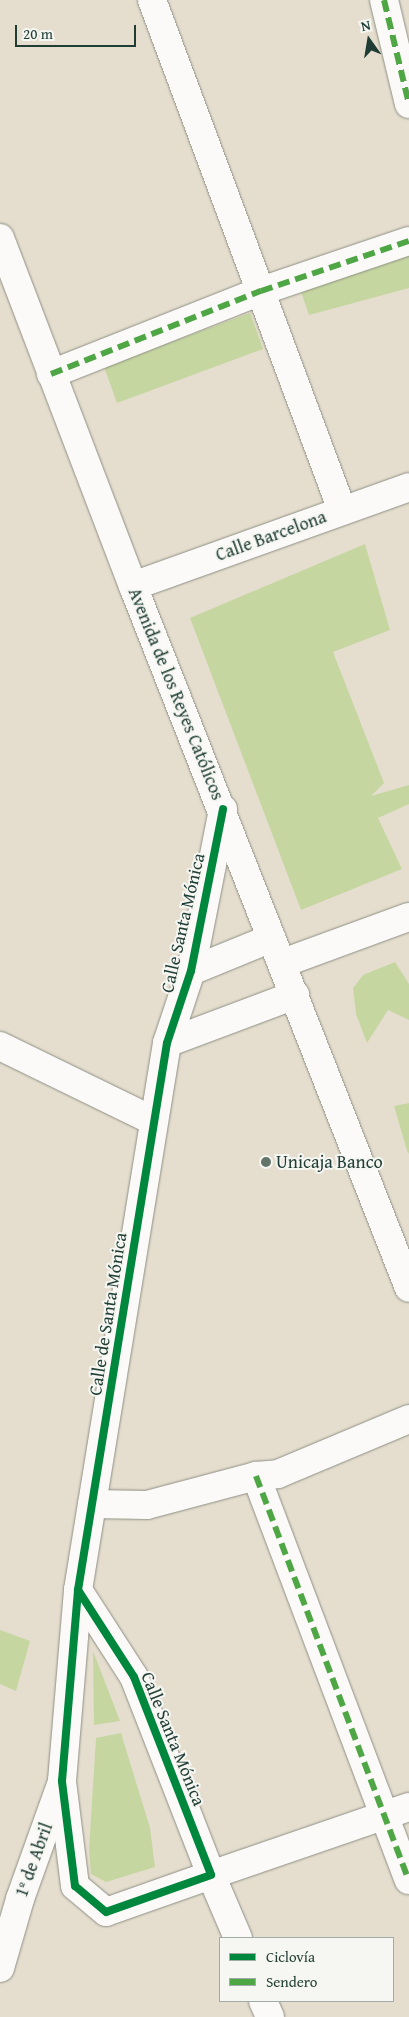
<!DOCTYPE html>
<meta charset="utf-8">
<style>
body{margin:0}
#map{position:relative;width:409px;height:2017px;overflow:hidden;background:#e5dece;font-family:"Gentium Book Plus",serif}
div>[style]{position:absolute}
.green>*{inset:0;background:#c5d6a0}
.roads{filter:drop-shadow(0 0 1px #8e8f85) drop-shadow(0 0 1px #8e8f85)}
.minor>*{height:28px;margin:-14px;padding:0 14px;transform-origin:14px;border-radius:14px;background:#fbfaf8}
.major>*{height:28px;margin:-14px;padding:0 14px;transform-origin:14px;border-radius:14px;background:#fbfaf8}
.quiet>*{height:6px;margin-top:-3px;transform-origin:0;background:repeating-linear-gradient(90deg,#4fa644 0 12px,transparent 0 18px)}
.cycleway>*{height:8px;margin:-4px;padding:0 4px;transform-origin:4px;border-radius:4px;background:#00873e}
.dots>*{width:14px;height:14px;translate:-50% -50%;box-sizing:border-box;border:2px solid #f6f6f2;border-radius:50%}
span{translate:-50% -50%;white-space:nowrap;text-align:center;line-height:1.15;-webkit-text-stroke:4px #f6f6f2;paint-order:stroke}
.street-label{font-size:18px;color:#1f3d34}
.poi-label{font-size:18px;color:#1f3d34}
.left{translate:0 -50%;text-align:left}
.legend{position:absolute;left:219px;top:1937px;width:175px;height:65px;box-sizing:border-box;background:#f6f6f2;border:1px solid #a0aca6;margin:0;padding:6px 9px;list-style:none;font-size:15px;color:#1f3d34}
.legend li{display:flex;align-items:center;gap:10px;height:25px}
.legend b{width:25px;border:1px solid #a0aca6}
.north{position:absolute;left:344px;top:15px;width:50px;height:50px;-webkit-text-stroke:4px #f6f6f2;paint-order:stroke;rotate:347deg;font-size:14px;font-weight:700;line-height:20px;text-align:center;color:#1f3d34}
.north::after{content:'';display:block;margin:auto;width:18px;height:22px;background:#1f3d34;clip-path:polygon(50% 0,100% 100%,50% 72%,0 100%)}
.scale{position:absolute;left:15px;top:25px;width:121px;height:22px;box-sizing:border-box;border:2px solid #1f3d34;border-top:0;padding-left:6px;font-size:15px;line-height:18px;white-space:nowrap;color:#1f3d34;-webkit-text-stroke:4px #f6f6f2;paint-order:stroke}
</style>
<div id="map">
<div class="green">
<div style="clip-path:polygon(409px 228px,409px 288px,309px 315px,301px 292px)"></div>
<div style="clip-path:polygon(250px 313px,263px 349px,117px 403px,104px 367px)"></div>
<div style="clip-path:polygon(365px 544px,390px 630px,333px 652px,384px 783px,371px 796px,409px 785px,409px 804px,378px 818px,402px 869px,301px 910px,190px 618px)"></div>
<div style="clip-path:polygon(395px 962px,409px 984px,409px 1020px,388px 1010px,367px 1043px,356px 1014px,353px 988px,363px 975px)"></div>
<div style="clip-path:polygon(409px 1103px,409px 1152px,408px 1154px,394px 1106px)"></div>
<div style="clip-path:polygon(0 1630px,30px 1641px,16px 1691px,0 1684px)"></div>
<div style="clip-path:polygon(93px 1651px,120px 1721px,94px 1725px)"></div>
<div style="clip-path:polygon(121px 1733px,150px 1828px,155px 1867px,106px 1882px,91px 1874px,89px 1849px,96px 1738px)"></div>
</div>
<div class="roads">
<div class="minor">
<div style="left:152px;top:0;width:544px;rotate:69.57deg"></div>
<div style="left:384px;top:0;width:107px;rotate:76.5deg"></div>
<div style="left:51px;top:374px;width:226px;rotate:-21.6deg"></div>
<div style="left:261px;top:291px;width:156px;rotate:-18.7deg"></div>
<div style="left:133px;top:586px;width:293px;rotate:-19.7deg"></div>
<div style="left:283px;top:963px;width:134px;rotate:-20.1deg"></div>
<div style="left:191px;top:971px;width:87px;rotate:-22.2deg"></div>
<div style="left:167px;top:1043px;width:137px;rotate:-20.6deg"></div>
<div style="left:0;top:1046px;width:171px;rotate:26deg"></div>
<div style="left:256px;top:1476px;width:432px;rotate:69.3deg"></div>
<div style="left:92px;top:1504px;width:55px;rotate:1deg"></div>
<div style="left:147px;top:1505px;width:113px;rotate:-14.9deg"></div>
<div style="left:256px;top:1476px;width:22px;rotate:-5deg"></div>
<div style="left:278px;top:1474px;width:142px;rotate:-22.8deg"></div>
<div style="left:78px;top:1590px;width:554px;rotate:-80.76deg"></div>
<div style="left:167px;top:1043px;width:76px;rotate:-71.6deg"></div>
<div style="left:191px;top:971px;width:165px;rotate:-78.8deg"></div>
<div style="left:78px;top:1590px;width:103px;rotate:57.2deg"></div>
<div style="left:134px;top:1677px;width:212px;rotate:68.7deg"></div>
<div style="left:211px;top:1875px;width:111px;rotate:160.6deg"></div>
<div style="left:106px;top:1912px;width:40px;rotate:-140deg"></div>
<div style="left:75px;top:1886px;width:106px;rotate:-97.1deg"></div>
<div style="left:62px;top:1781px;width:192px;rotate:-85.2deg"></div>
<div style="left:238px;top:1938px;width:69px;rotate:-113.2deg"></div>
<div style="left:211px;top:1875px;width:209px;rotate:-19deg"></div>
<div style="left:0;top:1968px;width:72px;rotate:-73.8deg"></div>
<div style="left:20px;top:1899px;width:119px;rotate:-70.3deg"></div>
<div style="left:263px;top:2001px;width:17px;rotate:66deg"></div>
</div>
<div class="major">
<div style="left:0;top:238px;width:373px;rotate:69.1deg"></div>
<div style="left:133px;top:586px;width:754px;rotate:68.54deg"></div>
</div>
</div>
<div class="quiet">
<div style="left:384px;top:0;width:107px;rotate:76.5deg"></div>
<div style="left:51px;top:374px;width:226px;rotate:-21.6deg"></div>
<div style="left:261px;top:291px;width:156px;rotate:-18.7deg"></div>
<div style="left:256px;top:1476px;width:432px;rotate:69.3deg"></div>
</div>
<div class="cycleway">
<div style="left:78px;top:1590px;width:554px;rotate:-80.76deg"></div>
<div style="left:167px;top:1043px;width:76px;rotate:-71.6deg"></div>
<div style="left:191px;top:971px;width:165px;rotate:-78.8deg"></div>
<div style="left:78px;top:1590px;width:103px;rotate:57.2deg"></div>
<div style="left:134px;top:1677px;width:212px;rotate:68.7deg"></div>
<div style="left:211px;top:1875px;width:111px;rotate:160.6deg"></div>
<div style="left:106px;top:1912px;width:40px;rotate:-140deg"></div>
<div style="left:75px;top:1886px;width:106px;rotate:-97.1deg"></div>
<div style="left:62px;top:1781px;width:192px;rotate:-85.2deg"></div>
</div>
<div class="dots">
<div style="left:266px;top:1162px;background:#64756a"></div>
</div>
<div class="street-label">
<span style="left:271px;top:536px;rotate:-20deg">Calle Barcelona</span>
<span style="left:176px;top:694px;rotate:68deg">Avenida de los Reyes Católicos</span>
<span style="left:183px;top:923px;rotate:-77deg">Calle Santa Mónica</span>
<span style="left:108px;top:1314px;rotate:-81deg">Calle de Santa Mónica</span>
<span style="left:173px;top:1739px;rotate:68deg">Calle Santa Mónica</span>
<span style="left:34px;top:1860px;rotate:-70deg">1º de Abril</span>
</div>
<div class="poi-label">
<span class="left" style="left:276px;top:1162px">Unicaja Banco</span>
</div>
<ul class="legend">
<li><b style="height:6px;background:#00873e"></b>Ciclovía</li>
<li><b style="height:6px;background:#4fa644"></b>Sendero</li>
</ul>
<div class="north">N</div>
<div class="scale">20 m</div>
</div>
